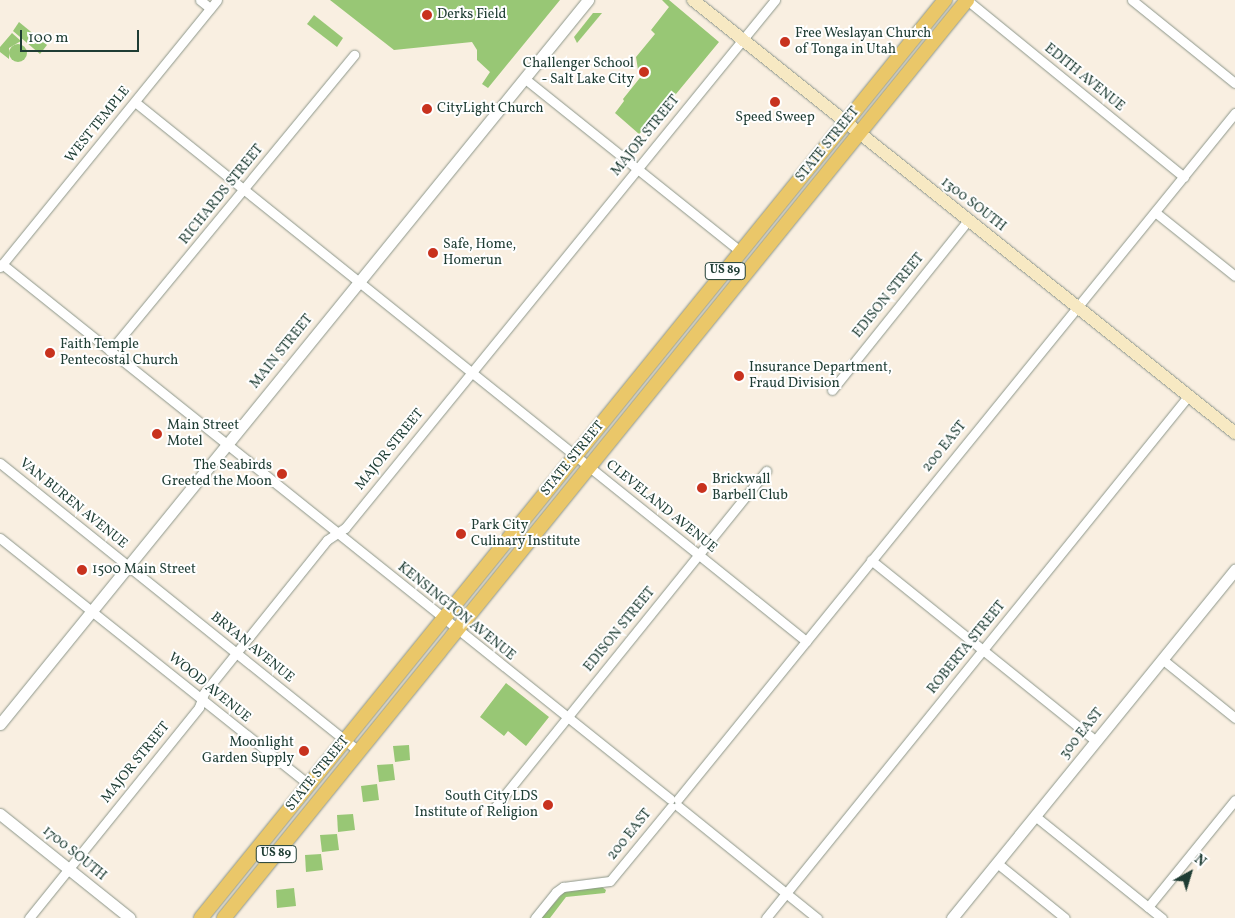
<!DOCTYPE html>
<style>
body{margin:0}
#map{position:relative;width:1235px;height:918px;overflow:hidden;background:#f9efe1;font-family:Vollkorn,serif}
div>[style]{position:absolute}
.green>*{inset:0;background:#98c775}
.round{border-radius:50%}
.roads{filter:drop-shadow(0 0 1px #8c968a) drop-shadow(0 0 1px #8c968a)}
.minor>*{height:9px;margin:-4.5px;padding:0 4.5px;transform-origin:4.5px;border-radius:4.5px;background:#fff}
.tertiary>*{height:11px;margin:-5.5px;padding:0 5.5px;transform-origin:5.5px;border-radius:5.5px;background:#fff}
.secondary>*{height:12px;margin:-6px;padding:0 6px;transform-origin:6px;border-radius:6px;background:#f7e9c3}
.primary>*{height:14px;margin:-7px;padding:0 7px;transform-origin:7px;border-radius:7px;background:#eac769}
.dots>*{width:14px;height:14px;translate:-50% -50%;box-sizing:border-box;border:2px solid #fff;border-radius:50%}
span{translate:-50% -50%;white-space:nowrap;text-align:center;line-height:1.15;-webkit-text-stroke:4px #fff;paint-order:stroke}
.shield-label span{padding:1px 4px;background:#fff;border:1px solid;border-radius:4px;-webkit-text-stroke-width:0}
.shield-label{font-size:12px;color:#1f3d34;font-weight:700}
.poi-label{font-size:14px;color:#1f3d34}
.left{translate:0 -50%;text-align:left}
.right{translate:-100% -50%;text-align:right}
.street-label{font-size:14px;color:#1f3d34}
.north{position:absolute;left:1165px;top:848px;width:50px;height:50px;-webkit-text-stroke:4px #fff;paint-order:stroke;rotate:39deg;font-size:14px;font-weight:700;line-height:20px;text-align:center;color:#1f3d34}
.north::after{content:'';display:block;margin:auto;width:18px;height:22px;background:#1f3d34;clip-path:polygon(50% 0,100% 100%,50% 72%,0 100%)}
.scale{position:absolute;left:20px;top:30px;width:119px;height:22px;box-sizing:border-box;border:2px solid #1f3d34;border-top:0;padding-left:6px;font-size:15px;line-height:18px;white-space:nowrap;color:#1f3d34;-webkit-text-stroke:4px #fff;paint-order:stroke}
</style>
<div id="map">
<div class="green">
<div style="clip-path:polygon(330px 0,560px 0,488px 88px,482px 84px,490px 72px,477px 60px,477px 50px,472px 42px,394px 50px)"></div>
<div style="clip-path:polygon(662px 0,669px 0,719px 42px,652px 123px,639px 134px,615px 113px,624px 101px,623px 99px,643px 74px,638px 70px,636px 57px,655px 34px,651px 30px,669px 7px)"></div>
<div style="clip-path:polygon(593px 13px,602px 13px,577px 43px,574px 37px)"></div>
<div style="clip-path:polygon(314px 15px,343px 38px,337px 47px,307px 24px)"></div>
<div style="clip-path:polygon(19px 22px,47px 45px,40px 54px,13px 31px)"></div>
<div style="clip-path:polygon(12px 33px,21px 41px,9px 48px,9px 59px,0 52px,0 47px)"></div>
<div class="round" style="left:9px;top:44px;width:18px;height:18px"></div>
<div style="clip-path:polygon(506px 683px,549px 717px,526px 746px,508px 731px,504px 736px,480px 717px)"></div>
<div style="clip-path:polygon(409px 745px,410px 760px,395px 762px,393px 746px)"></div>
<div style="clip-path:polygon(393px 764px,395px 780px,379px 782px,377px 765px)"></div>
<div style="clip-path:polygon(377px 784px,379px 800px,363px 802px,361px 786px)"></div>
<div style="clip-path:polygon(353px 814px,355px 830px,338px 832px,337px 815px)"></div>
<div style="clip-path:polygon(337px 834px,339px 850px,322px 852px,320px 835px)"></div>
<div style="clip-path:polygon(321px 854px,323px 870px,306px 872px,305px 855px)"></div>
<div style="clip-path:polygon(602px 887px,606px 890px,605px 893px,566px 897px,550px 918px,541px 918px,565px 891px)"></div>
<div style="clip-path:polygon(294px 888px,296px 906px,277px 908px,276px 890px)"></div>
</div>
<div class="roads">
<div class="minor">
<div style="left:200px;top:0;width:13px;rotate:39deg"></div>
<div style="left:967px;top:0;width:280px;rotate:39.2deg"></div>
<div style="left:1132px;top:0;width:132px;rotate:38.9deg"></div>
<div style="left:524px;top:78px;width:278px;rotate:38.7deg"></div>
<div style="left:135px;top:102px;width:861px;rotate:38.77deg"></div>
<div style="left:1155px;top:212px;width:102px;rotate:38.7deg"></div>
<div style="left:2px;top:264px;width:856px;rotate:38.69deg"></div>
<div style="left:0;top:267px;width:344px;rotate:-50.9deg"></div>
<div style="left:110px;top:351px;width:384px;rotate:-50.5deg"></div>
<div style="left:832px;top:390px;width:218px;rotate:-51.3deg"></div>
<div style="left:0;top:463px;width:461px;rotate:38.8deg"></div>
<div style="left:0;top:538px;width:396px;rotate:38.6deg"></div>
<div style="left:871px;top:560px;width:289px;rotate:38.8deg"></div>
<div style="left:1162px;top:659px;width:94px;rotate:38.9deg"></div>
<div style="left:678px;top:799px;width:884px;rotate:-50.93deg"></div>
<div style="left:678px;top:806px;width:179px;rotate:38.9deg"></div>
<div style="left:495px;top:807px;width:432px;rotate:-51.1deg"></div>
<div style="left:1035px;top:816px;width:163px;rotate:38.8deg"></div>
<div style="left:997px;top:863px;width:87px;rotate:39deg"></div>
<div style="left:1148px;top:907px;width:138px;rotate:-50.9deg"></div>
<div style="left:29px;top:918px;width:271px;rotate:-51.1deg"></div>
<div style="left:199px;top:707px;width:15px;rotate:-70deg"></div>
<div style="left:204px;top:693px;width:196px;rotate:-51.2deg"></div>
<div style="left:327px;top:540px;width:22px;rotate:-34deg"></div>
<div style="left:345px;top:528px;width:681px;rotate:-50.84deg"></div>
<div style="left:535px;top:918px;width:33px;rotate:-51deg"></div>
<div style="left:556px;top:892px;width:9px;rotate:-36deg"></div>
<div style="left:563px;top:887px;width:47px;rotate:-7.3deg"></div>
<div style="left:610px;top:881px;width:96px;rotate:-50.5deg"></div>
<div style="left:766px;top:918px;width:673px;rotate:-51.03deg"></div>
</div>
<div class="tertiary">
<div style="left:0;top:724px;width:933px;rotate:-50.92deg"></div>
<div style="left:0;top:814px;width:166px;rotate:38.7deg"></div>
<div style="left:952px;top:918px;width:449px;rotate:-50.9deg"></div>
</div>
<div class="secondary">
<div style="left:693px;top:0;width:694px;rotate:38.62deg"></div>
</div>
<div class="primary">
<div style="left:201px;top:918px;width:1182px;rotate:-50.98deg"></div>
<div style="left:224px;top:918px;width:1181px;rotate:-51.01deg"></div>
</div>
</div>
<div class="dots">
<div style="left:427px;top:15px;background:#c8321e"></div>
<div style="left:785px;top:42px;background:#c8321e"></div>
<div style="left:644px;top:72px;background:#c8321e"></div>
<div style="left:775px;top:102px;background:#c8321e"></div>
<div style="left:427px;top:109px;background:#c8321e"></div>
<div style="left:433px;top:253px;background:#c8321e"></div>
<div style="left:50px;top:353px;background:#c8321e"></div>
<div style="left:739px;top:376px;background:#c8321e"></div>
<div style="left:157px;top:434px;background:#c8321e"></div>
<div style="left:282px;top:474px;background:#c8321e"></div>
<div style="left:702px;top:488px;background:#c8321e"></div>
<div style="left:461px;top:534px;background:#c8321e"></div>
<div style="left:82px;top:570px;background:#c8321e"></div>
<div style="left:304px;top:751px;background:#c8321e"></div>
<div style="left:548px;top:805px;background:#c8321e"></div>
</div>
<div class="shield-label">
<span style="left:725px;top:271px">US 89</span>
<span style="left:276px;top:854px">US 89</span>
</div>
<div class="poi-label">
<span class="left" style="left:437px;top:15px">Derks Field</span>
<span class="left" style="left:795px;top:42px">Free Weslayan Church<br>of Tonga in Utah</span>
<span class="right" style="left:634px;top:72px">Challenger School<br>- Salt Lake City</span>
<span class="left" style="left:437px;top:109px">CityLight Church</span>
<span style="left:775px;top:118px">Speed Sweep</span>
<span class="left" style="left:443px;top:253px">Safe, Home,<br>Homerun</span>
<span class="left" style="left:60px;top:353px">Faith Temple<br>Pentecostal Church</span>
<span class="left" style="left:749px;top:376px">Insurance Department,<br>Fraud Division</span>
<span class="left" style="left:167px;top:434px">Main Street<br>Motel</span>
<span class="right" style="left:272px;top:474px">The Seabirds<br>Greeted the Moon</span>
<span class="left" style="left:712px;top:488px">Brickwall<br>Barbell Club</span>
<span class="left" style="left:471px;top:534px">Park City<br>Culinary Institute</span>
<span class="left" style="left:92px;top:570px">1500 Main Street</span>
<span class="right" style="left:294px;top:751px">Moonlight<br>Garden Supply</span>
<span class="right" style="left:538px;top:805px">South City LDS<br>Institute of Religion</span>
</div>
<div class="street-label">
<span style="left:1084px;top:78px;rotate:39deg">EDITH AVENUE</span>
<span style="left:98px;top:125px;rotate:-51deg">WEST TEMPLE</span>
<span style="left:646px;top:136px;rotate:-51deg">MAJOR STREET</span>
<span style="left:828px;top:145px;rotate:-51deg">STATE STREET</span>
<span style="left:222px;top:195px;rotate:-51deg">RICHARDS STREET</span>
<span style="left:973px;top:205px;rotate:38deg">1300 SOUTH</span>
<span style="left:889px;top:296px;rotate:-51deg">EDISON STREET</span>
<span style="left:282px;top:352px;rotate:-51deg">MAIN STREET</span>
<span style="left:945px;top:447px;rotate:-51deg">200 EAST</span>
<span style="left:390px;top:450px;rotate:-51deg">MAJOR STREET</span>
<span style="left:573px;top:459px;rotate:-51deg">STATE STREET</span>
<span style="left:73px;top:504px;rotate:39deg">VAN BUREN AVENUE</span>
<span style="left:661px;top:507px;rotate:39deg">CLEVELAND AVENUE</span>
<span style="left:456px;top:612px;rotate:39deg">KENSINGTON AVENUE</span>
<span style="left:620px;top:630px;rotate:-51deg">EDISON STREET</span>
<span style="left:252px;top:648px;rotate:39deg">BRYAN AVENUE</span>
<span style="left:967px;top:648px;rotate:-51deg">ROBERTA STREET</span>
<span style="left:209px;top:688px;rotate:39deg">WOOD AVENUE</span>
<span style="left:1082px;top:734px;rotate:-51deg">300 EAST</span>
<span style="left:136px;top:763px;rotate:-51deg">MAJOR STREET</span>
<span style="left:318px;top:774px;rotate:-51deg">STATE STREET</span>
<span style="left:630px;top:835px;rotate:-51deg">200 EAST</span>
<span style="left:74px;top:854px;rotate:39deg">1700 SOUTH</span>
</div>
<div class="north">N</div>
<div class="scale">100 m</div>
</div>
